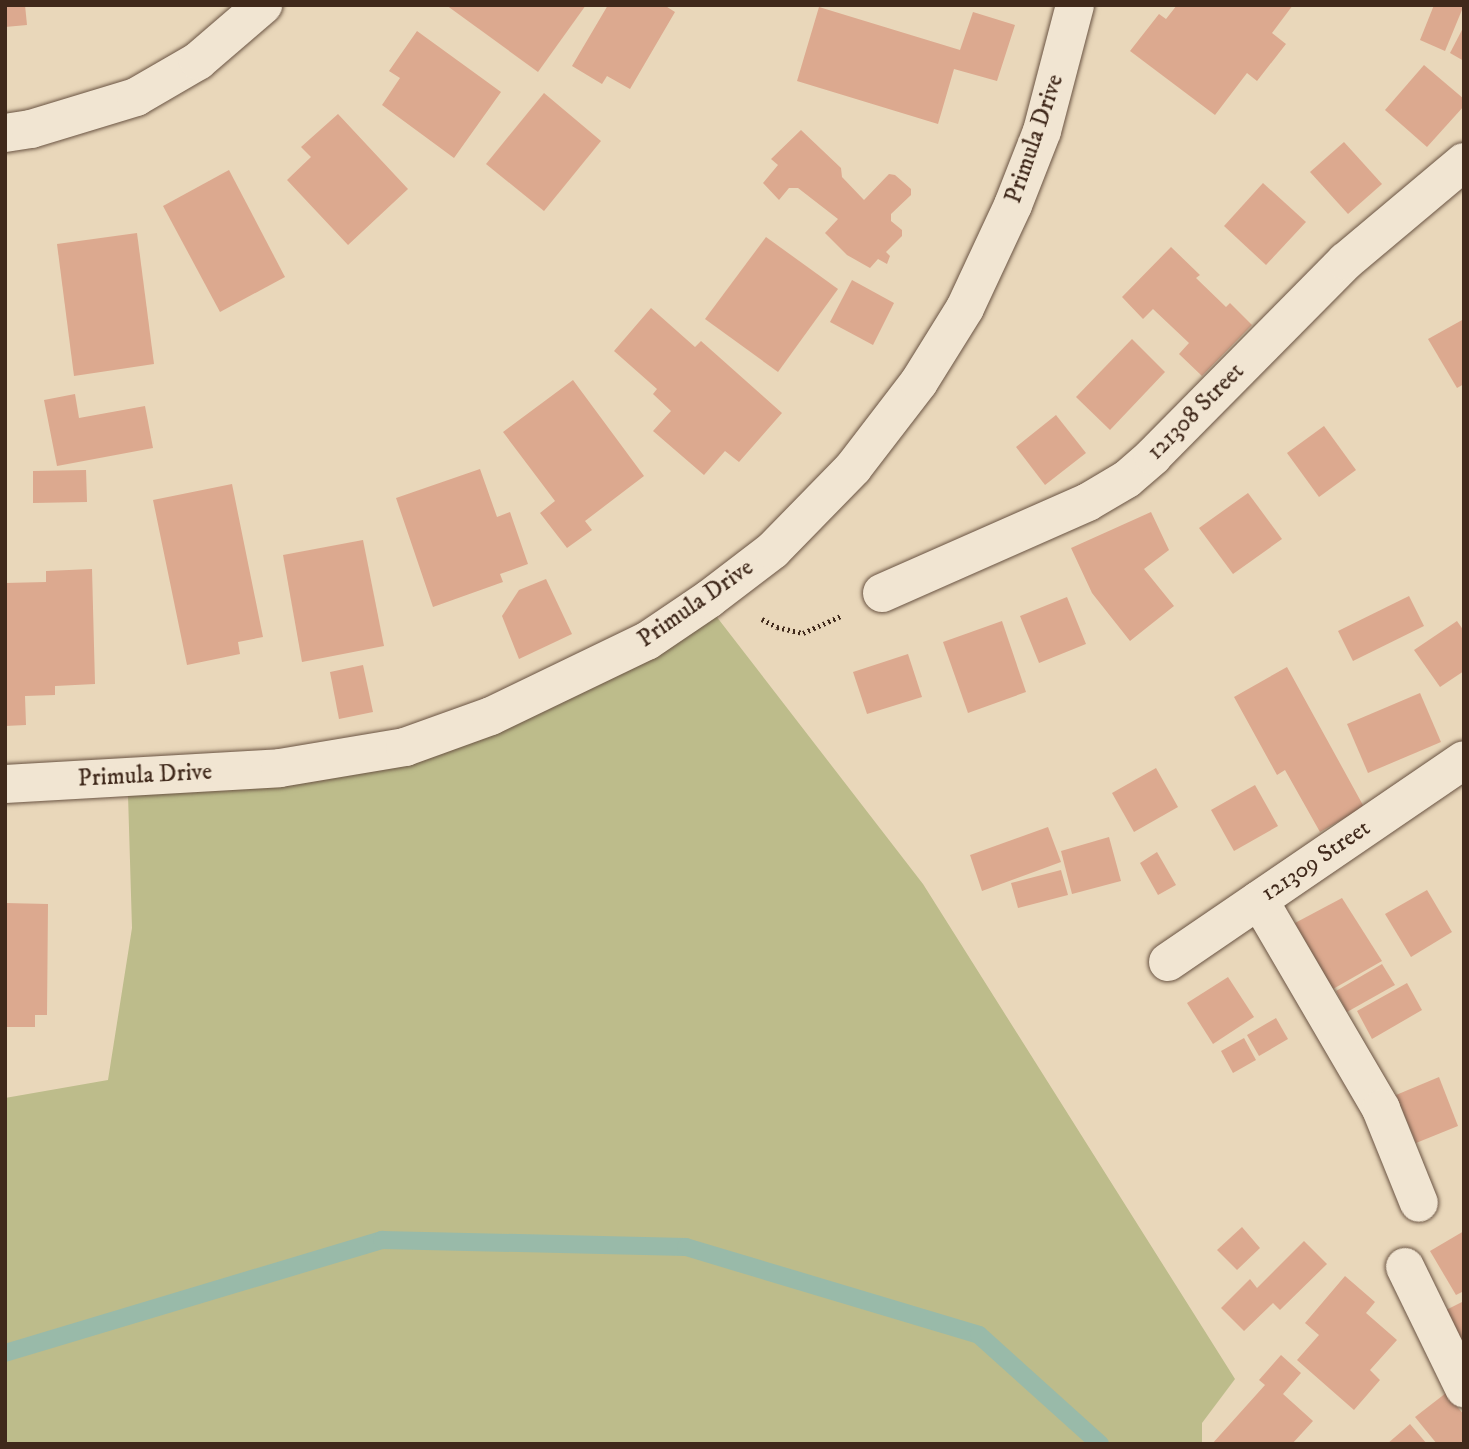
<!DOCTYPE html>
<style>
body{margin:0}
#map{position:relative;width:1469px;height:1449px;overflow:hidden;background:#e9d7ba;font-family:"IM FELL DW Pica",serif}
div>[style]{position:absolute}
.green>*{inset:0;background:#bdbc8b}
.stream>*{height:18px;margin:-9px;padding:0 9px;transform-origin:9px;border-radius:9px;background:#99baa9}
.building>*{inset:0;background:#dca98f}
.path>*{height:4.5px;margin-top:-2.25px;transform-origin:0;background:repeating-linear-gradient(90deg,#40291b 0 2px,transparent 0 5.5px)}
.roads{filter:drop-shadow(0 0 2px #6a5443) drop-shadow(0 0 2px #6a5443)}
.minor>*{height:38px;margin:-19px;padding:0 19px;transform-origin:19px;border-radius:19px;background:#f1e5d2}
span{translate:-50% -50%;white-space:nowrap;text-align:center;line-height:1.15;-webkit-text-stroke:6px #f1e5d2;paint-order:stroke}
.street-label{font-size:24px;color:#40291b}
.frame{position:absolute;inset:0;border:7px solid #40291b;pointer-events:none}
</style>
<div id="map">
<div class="green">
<div style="clip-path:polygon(706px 603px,923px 884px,1235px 1379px,1202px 1423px,1202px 1444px,5px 1444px,5px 1098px,108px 1080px,132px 928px,128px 795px,406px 752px)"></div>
</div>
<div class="stream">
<div style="left:5px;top:1353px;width:394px;rotate:-16.7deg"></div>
<div style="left:382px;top:1240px;width:304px;rotate:1.3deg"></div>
<div style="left:686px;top:1247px;width:306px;rotate:16.7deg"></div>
<div style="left:979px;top:1335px;width:163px;rotate:42deg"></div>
</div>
<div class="building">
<div style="clip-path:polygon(5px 5px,25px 5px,27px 25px,5px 27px)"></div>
<div style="clip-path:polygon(446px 5px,586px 5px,538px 72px)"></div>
<div style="clip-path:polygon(608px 5px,664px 5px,675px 12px,630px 89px,607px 76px,602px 84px,572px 66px)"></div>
<div style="clip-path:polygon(1177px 5px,1293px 5px,1272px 33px,1286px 44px,1257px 81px,1247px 73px,1215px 115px,1130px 51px,1159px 14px,1166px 19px)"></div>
<div style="clip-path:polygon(1434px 5px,1464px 5px,1445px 51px,1420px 40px)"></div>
<div style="clip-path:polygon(819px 7px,960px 50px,973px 12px,1015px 25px,997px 81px,954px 69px,938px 124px,797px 81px)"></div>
<div style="clip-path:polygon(1464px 26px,1464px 61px,1450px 53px)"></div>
<div style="clip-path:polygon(417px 31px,501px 92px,454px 158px,382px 105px,400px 78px,389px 71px)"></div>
<div style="clip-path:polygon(1424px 65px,1464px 99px,1464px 106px,1427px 147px,1385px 110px)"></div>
<div style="clip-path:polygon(544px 93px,601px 141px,544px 211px,486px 164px)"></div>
<div style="clip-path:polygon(338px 114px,408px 189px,348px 245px,287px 180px,311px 157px,301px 147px)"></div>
<div style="clip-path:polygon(801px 130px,841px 168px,842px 177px,864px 200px,889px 174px,895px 175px,911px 189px,911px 195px,891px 214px,891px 221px,902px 230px,902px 236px,886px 252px,890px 256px,887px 264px,878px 259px,870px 268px,847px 255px,825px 233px,838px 219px,798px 188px,789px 188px,779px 200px,763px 183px,778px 165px,771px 159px)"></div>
<div style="clip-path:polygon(1344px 142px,1382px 184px,1348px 214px,1310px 172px)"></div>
<div style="clip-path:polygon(229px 170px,285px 277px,220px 312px,163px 206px)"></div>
<div style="clip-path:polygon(1263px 183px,1306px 222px,1266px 265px,1224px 226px)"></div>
<div style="clip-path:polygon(137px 233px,154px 364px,74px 376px,57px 244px)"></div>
<div style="clip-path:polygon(766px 237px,838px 289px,778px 372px,705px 319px)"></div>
<div style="clip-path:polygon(1171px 247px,1200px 275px,1196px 278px,1226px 307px,1230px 303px,1252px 325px,1202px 376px,1179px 354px,1189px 343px,1153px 309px,1143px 319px,1122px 297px)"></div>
<div style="clip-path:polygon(852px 280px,894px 303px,873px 345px,830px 322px)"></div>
<div style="clip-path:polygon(651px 308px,695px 347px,701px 341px,782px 413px,739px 462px,725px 451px,704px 475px,653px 431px,671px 411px,653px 394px,657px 389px,614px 351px)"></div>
<div style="clip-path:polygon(1464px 319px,1464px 384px,1457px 388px,1428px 339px)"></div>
<div style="clip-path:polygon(1132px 339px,1165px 372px,1110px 430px,1076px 397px)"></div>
<div style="clip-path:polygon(573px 380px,644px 476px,585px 521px,592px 530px,567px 548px,540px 513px,555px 501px,503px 432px)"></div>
<div style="clip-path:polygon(75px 394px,79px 418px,145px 406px,153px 448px,57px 466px,44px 400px)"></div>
<div style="clip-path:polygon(1056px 415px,1086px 453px,1045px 485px,1016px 447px)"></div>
<div style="clip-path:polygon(1324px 426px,1356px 470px,1319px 497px,1287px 453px)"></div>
<div style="clip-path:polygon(480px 469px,497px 517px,510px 512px,528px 564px,500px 574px,503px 582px,433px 607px,396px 498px)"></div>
<div style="clip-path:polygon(86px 470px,87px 502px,33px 503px,33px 471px)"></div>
<div style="clip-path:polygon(232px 484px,263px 637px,238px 642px,240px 654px,187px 665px,153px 500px)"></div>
<div style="clip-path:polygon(1248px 493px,1282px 539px,1233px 574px,1199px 528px)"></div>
<div style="clip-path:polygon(1151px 512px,1169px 550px,1144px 569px,1174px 606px,1130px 641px,1092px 593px,1071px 548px)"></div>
<div style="clip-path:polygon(363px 540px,384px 646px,302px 662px,283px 555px)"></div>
<div style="clip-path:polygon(92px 569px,95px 684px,55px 686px,55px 695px,25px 696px,26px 725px,5px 726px,5px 583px,46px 582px,46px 571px)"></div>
<div style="clip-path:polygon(546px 579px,572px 634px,519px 659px,502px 616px,519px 590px)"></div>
<div style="clip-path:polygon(1409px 596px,1424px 626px,1353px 661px,1338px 631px)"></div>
<div style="clip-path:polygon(1067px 597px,1086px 644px,1039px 663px,1020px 616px)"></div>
<div style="clip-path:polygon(1002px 621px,1026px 692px,968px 713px,943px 642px)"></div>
<div style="clip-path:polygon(1457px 621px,1464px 631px,1464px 671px,1440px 687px,1414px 650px)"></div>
<div style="clip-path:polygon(908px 654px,922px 697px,867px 714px,853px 672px)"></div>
<div style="clip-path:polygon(363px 665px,373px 712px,339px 719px,330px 672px)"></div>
<div style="clip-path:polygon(1287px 667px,1364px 807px,1320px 832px,1285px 770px,1277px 775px,1234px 697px)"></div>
<div style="clip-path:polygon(1420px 693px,1441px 742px,1368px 773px,1347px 724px)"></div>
<div style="clip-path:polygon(1156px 768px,1178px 807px,1134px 832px,1112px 793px)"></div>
<div style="clip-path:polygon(1255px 785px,1278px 826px,1234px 851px,1211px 810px)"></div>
<div style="clip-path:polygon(1048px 827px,1061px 862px,982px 891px,970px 855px)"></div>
<div style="clip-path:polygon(1109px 837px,1121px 881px,1072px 894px,1061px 851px)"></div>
<div style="clip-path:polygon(1157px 852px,1176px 885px,1158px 895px,1140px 863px)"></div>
<div style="clip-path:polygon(1061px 870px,1068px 895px,1018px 908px,1011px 883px)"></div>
<div style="clip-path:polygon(1427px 890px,1452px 932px,1411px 957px,1385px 914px)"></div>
<div style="clip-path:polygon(1342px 898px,1382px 961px,1333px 989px,1295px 923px)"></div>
<div style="clip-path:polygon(5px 903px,48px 904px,47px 1015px,35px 1015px,35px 1027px,5px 1027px)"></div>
<div style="clip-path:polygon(1382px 964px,1395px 985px,1347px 1012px,1336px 991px)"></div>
<div style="clip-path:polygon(1228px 977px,1254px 1017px,1213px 1044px,1187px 1003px)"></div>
<div style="clip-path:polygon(1407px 983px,1422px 1010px,1372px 1039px,1357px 1011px)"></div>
<div style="clip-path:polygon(1276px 1018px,1288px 1039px,1259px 1056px,1247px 1035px)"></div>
<div style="clip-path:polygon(1244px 1038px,1256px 1060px,1233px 1073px,1221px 1051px)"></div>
<div style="clip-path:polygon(1439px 1077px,1458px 1126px,1416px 1143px,1396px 1095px)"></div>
<div style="clip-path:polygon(1242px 1227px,1260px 1248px,1237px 1270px,1217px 1250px)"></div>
<div style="clip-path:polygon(1464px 1231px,1464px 1291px,1456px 1295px,1430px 1251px)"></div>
<div style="clip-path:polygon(1304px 1241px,1327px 1264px,1280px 1310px,1273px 1303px,1244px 1331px,1221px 1308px,1250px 1279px,1257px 1288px)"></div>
<div style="clip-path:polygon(1345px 1276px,1375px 1302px,1366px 1313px,1397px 1340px,1370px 1370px,1380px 1380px,1354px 1410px,1297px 1360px,1319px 1335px,1305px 1323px)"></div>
<div style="clip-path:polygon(1464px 1301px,1464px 1356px,1442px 1312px)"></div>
<div style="clip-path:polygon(1281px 1355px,1301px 1373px,1283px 1394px,1313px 1421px,1292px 1444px,1212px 1444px,1265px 1385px,1259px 1380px)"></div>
<div style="clip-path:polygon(1446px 1393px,1464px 1415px,1464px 1444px,1437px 1444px,1415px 1417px)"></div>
<div style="clip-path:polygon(1410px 1424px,1427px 1444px,1387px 1444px)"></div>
</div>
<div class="path">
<div style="left:762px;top:619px;width:17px;rotate:28deg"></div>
<div style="left:777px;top:627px;width:27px;rotate:13deg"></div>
<div style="left:803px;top:633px;width:42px;rotate:-24.1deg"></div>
</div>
<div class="roads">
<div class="minor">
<div style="left:5px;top:133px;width:26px;rotate:-9deg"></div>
<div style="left:31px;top:129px;width:110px;rotate:-16.9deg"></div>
<div style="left:136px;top:97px;width:72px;rotate:-30.1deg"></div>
<div style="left:198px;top:61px;width:86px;rotate:-40.7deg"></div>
<div style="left:882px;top:593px;width:225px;rotate:-23.8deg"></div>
<div style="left:1088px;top:502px;width:45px;rotate:-30.5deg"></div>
<div style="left:1127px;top:479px;width:35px;rotate:-41deg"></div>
<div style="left:1153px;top:456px;width:274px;rotate:-45.3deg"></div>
<div style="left:1346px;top:261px;width:154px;rotate:-40deg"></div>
<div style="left:5px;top:784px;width:275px;rotate:-3.3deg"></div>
<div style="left:280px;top:768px;width:127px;rotate:-9.5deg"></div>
<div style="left:405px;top:747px;width:91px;rotate:-19.8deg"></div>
<div style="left:491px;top:716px;width:173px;rotate:-25.7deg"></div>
<div style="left:647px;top:641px;width:75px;rotate:-34.1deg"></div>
<div style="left:709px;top:599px;width:81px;rotate:-37.4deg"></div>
<div style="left:773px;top:550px;width:115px;rotate:-45.7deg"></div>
<div style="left:853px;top:468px;width:108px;rotate:-52.5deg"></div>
<div style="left:919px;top:382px;width:87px;rotate:-58.1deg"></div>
<div style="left:965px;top:308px;width:114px;rotate:-65deg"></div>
<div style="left:1013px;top:205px;width:79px;rotate:-68.6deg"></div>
<div style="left:1042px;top:131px;width:130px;rotate:-75.3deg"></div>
<div style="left:1259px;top:900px;width:242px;rotate:59.7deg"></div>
<div style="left:1381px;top:1109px;width:101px;rotate:68deg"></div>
<div style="left:1168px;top:962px;width:358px;rotate:-34.3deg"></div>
<div style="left:1405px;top:1267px;width:135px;rotate:64deg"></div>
</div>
</div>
<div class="street-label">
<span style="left:1035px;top:139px;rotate:-71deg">Primula Drive</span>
<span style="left:1196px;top:412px;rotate:-45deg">121308 Street</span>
<span style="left:696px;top:604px;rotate:-35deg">Primula Drive</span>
<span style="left:145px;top:776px;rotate:-3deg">Primula Drive</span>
<span style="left:1316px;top:861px;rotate:-34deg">121309 Street</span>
</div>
<div class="frame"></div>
</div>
